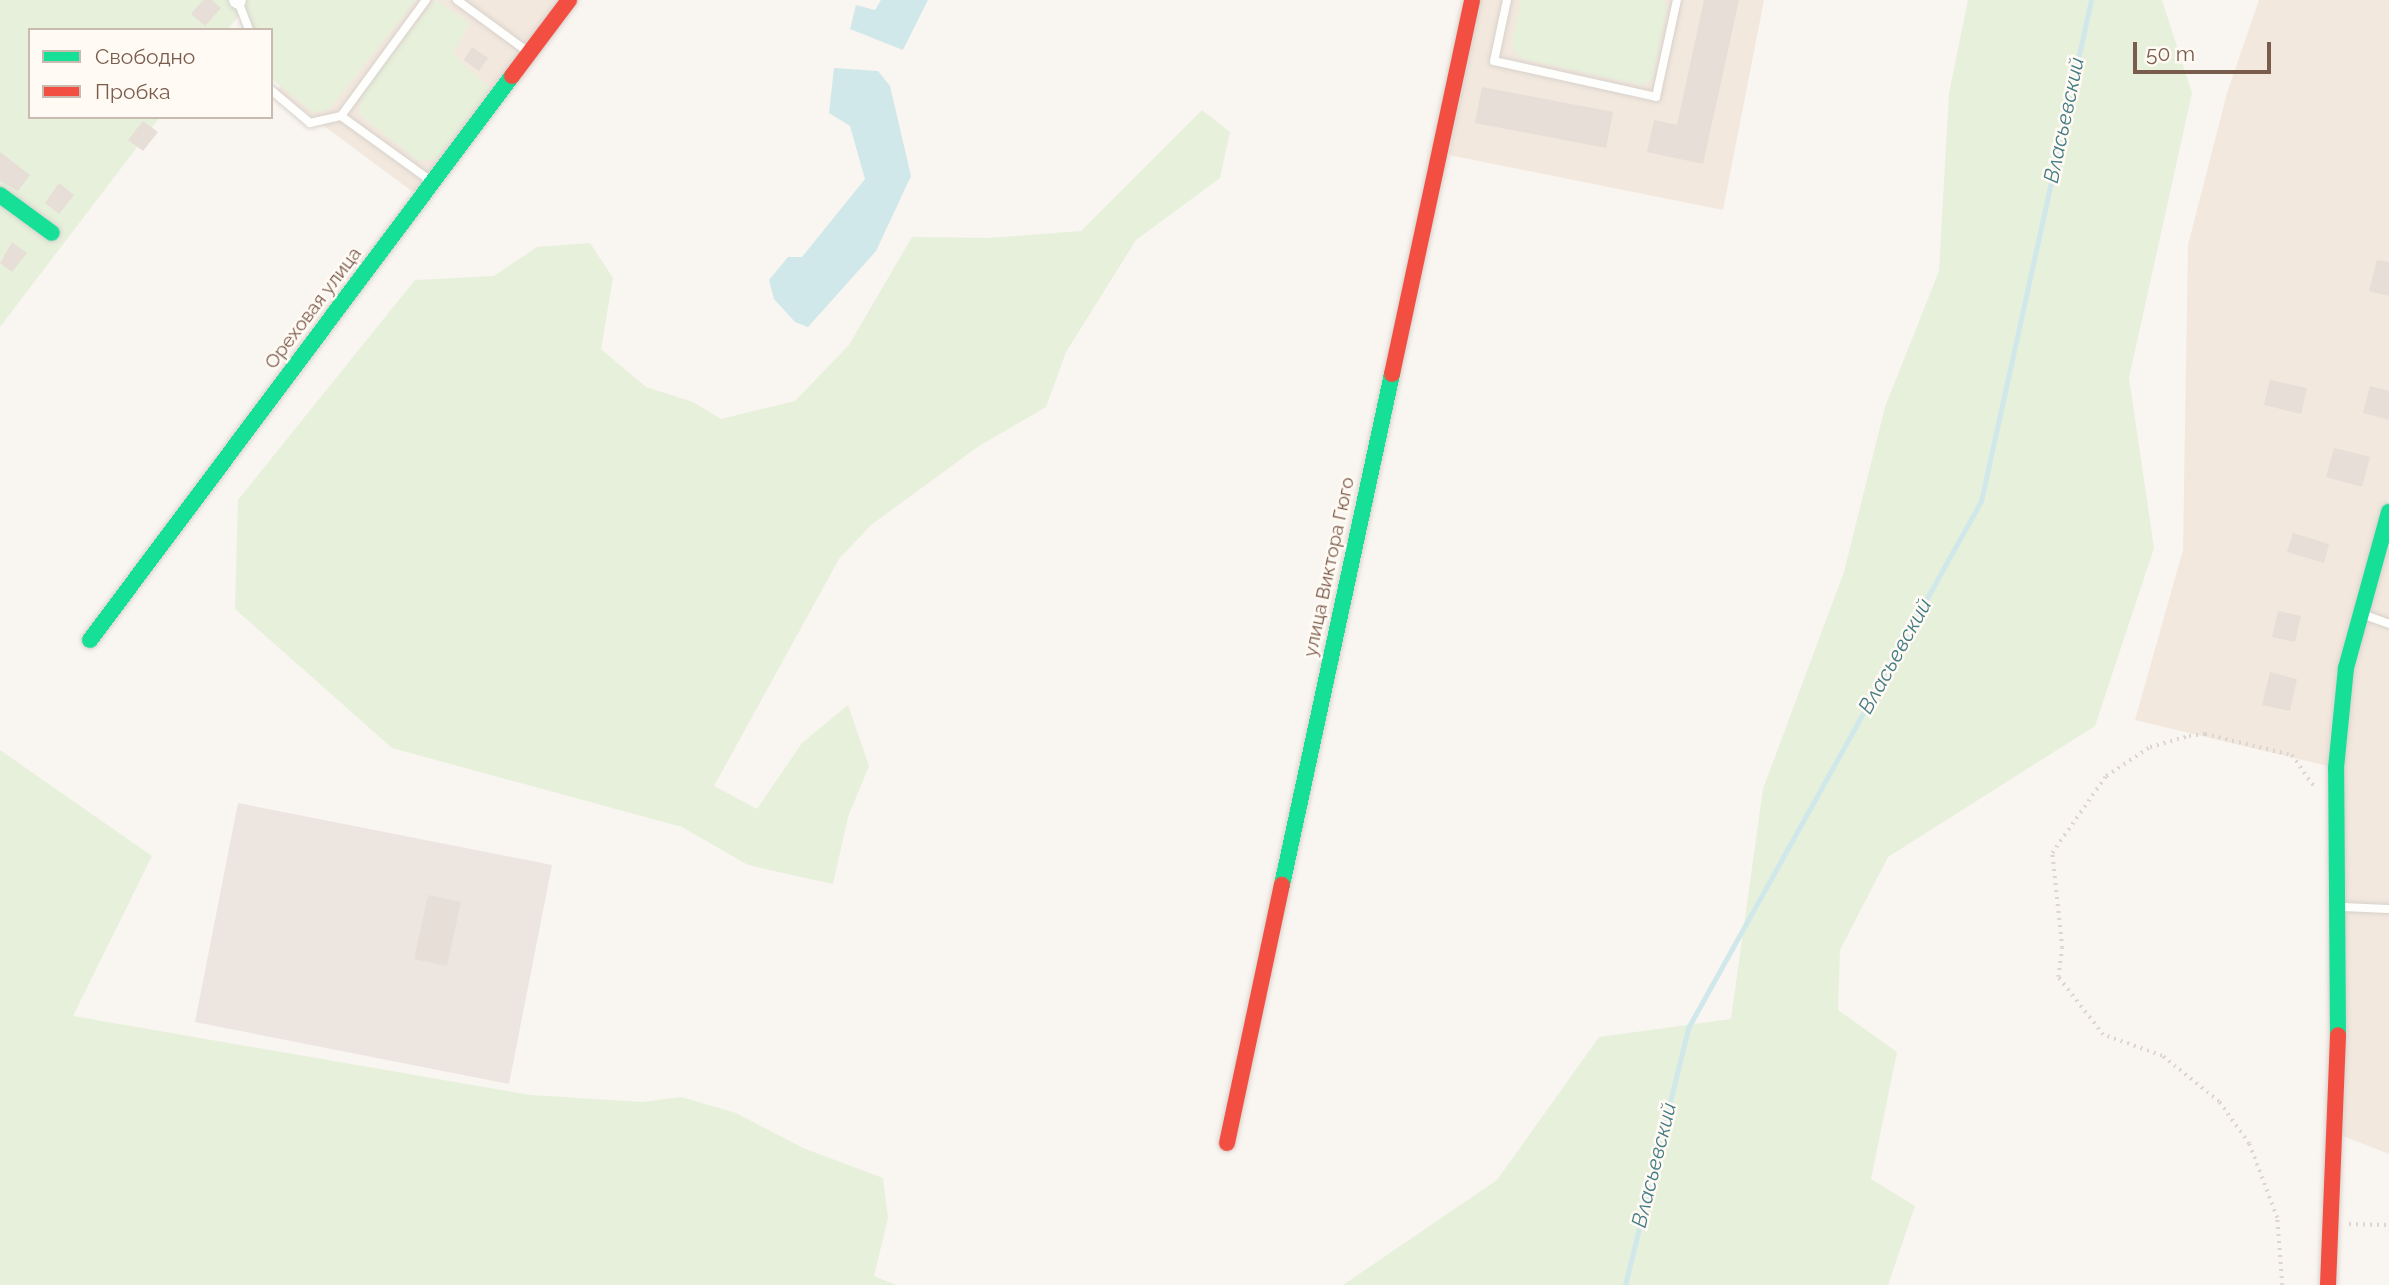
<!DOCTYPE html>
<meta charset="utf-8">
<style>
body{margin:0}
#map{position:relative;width:2389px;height:1285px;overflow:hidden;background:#f9f5f0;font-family:Raleway,sans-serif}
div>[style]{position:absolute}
.residential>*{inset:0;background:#f2e8de}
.industrial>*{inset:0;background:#ede5e0}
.green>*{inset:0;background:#e7f0db}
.water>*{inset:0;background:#d0e8ea}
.stream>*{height:5px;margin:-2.5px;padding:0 2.5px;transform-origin:2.5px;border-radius:2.5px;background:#d0e8ea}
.building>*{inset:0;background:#e6ded7}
.path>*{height:3.5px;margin-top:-1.75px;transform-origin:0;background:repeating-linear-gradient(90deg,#dcd5d0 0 2px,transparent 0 7px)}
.roads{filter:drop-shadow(0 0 2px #d7d1cb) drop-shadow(0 0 2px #d7d1cb)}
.lane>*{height:8px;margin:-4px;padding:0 4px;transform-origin:4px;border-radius:4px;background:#fefefd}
.street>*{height:16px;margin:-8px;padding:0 8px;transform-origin:8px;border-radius:8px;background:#fefefd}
.fast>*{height:16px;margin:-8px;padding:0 8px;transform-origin:8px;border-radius:8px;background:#16e098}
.jam>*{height:16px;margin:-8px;padding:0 8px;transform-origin:8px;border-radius:8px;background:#f24e42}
span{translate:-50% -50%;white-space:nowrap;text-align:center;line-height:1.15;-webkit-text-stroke:5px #fffaf3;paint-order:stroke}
.street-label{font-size:19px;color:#7a5c4d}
.water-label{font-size:21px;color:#437c86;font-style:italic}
.legend{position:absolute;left:28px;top:28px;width:245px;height:91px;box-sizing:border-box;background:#fffaf3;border:2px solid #cabbb1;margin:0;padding:9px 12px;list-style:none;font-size:21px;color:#7a5c4d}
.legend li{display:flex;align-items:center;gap:14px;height:35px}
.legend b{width:35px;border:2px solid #cabbb1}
.scale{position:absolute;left:2133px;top:42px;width:138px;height:32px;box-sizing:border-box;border:4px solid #7a5c4d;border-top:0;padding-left:9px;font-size:21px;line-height:24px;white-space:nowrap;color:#7a5c4d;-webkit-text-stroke:5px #fffaf3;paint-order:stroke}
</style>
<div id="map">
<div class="residential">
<div style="clip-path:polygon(344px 0,561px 0,417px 195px,277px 91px)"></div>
<div style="clip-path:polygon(1480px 0,1764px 0,1723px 210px,1449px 155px)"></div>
<div style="clip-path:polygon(2259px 0,2389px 0,2389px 498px,2382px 510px,2328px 766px,2135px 720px,2183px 550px,2188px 245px,2227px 93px)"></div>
<div style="clip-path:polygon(2389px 538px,2389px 1154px,2340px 1135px,2344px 770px,2353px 668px)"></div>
</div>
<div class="industrial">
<div style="clip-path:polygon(238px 803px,552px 865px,509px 1084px,195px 1022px)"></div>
</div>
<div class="green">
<div style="clip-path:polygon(0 0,416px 0,328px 110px,314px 113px,273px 80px,271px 30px,253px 30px,245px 8px,227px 30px,30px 30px,30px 117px,160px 117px,0 327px)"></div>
<div style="clip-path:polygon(435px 0,470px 23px,453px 54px,491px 89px,436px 159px,419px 161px,359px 114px,360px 95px)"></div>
<div style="clip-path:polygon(1521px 0,1663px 0,1667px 7px,1652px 80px,1641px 85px,1519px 58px,1512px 43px)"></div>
<div style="clip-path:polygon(1968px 0,2162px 0,2192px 93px,2129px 378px,2154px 548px,2095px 726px,1888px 857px,1840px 950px,1838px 1010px,1897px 1052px,1871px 1179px,1915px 1206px,1888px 1285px,1343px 1285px,1497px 1180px,1599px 1037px,1731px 1019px,1763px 789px,1844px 572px,1885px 407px,1939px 271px,1949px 93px)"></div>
<div style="clip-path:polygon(1202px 110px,1230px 132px,1220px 178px,1136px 240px,1066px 352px,1046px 407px,979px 446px,871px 525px,839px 559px,714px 786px,757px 809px,802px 743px,848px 705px,869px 766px,848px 817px,833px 884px,748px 865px,682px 827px,392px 748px,235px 609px,238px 500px,415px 280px,494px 276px,537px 247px,590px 243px,613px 278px,601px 349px,646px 387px,693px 402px,721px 419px,795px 401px,849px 345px,912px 237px,990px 238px,1081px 231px)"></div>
<div style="clip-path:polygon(0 750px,152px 856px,73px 1016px,530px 1095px,642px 1102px,681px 1097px,736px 1113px,803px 1148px,883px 1178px,888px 1218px,874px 1276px,896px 1285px,0 1285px)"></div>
</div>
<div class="water">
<div style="clip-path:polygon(881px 0,928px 0,903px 50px,850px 29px,856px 5px,875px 10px)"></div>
<div style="clip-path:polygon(834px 68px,878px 71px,890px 86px,911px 176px,876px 251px,808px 327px,795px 322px,774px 299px,769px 280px,788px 257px,802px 257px,865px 179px,850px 126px,829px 113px)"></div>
</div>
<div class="stream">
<div style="left:1625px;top:1285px;width:265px;rotate:-76.2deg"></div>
<div style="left:1688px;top:1028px;width:603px;rotate:-60.93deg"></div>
<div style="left:1981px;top:501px;width:513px;rotate:-77.62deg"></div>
</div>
<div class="building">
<div style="clip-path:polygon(203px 0,212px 0,221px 8px,205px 26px,191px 14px)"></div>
<div style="clip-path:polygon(1704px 0,1739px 0,1703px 164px,1647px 152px,1654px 120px,1677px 125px)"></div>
<div style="clip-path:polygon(472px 47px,488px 58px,479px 71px,464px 60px)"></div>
<div style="clip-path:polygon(1482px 87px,1613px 112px,1606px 148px,1475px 123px)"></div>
<div style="clip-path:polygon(143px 121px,158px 132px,143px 151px,128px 140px)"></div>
<div style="clip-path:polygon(0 152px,30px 175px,18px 191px,0 181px)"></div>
<div style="clip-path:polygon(59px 183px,74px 195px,59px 214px,45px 203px)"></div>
<div style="clip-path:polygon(12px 242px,27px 253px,12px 272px,0 263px)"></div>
<div style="clip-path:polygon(2377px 260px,2389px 262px,2389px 296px,2369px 291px)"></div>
<div style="clip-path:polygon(2270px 380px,2307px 388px,2301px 414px,2264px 405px)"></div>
<div style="clip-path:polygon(2370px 386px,2389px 391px,2389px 420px,2363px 413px)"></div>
<div style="clip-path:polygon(2334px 448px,2370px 457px,2362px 487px,2326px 477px)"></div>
<div style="clip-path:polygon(2293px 533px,2329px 544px,2324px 563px,2287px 552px)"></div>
<div style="clip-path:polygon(2278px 611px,2301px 616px,2295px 642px,2272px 637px)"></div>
<div style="clip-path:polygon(2270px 672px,2297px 679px,2290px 711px,2262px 705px)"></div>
<div style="clip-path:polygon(428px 895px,461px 902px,447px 966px,414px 959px)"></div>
</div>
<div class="path">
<div style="left:2349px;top:1224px;width:40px;rotate:1.4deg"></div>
<div style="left:2282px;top:1285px;width:67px;rotate:-94.3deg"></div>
<div style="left:2277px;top:1218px;width:79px;rotate:-110.7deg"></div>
<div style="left:2249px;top:1144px;width:52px;rotate:-125.5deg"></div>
<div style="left:2219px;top:1102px;width:73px;rotate:-141.1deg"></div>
<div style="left:2162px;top:1056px;width:63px;rotate:-160.4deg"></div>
<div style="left:2103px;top:1035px;width:73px;rotate:-127.8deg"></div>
<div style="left:2058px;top:977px;width:29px;rotate:-82deg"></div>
<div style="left:2062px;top:948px;width:96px;rotate:-96deg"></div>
<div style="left:2052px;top:853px;width:94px;rotate:-55deg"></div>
<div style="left:2106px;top:776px;width:53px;rotate:-33.4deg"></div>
<div style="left:2150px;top:747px;width:41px;rotate:-15.8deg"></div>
<div style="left:2189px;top:736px;width:16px;rotate:-7deg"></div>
<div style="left:2205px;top:734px;width:89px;rotate:13.6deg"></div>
<div style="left:2292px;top:755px;width:38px;rotate:55deg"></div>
</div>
<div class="roads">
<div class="lane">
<div style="left:457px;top:0;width:88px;rotate:36.2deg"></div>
<div style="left:1507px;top:0;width:62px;rotate:102deg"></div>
<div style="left:1494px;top:61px;width:166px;rotate:12.5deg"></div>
<div style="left:1656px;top:97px;width:99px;rotate:-77.8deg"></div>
<div style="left:238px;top:1px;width:31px;rotate:69deg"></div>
<div style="left:271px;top:90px;width:51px;rotate:40.2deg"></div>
<div style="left:310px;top:123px;width:32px;rotate:-13deg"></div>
<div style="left:341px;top:116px;width:111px;rotate:35.8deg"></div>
<div style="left:341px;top:116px;width:144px;rotate:-53.8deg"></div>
<div style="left:2362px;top:614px;width:29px;rotate:20deg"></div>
<div style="left:2342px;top:907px;width:47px;rotate:2.4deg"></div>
</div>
<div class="street">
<div style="left:237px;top:0;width:1px;rotate:45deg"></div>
</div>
<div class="fast">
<div style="left:0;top:195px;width:64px;rotate:36.2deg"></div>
<div style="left:90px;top:640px;width:704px;rotate:-53.2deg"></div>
<div style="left:1282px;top:885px;width:523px;rotate:-77.85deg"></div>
<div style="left:2338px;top:1035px;width:267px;rotate:-90.4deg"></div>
<div style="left:2336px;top:768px;width:100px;rotate:-84.3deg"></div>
<div style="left:2346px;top:668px;width:162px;rotate:-74.6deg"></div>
</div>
<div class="jam">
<div style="left:512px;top:76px;width:95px;rotate:-53.1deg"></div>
<div style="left:1392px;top:374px;width:382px;rotate:-77.9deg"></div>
<div style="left:1227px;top:1143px;width:264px;rotate:-78deg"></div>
<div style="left:2328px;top:1285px;width:250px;rotate:-87.7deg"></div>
</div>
</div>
<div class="street-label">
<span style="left:313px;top:308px;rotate:-53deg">Ореховая улица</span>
<span style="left:1329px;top:567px;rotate:-78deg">улица Виктора Гюго</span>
</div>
<div class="water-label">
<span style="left:2064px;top:120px;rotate:-78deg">Власьевский</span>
<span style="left:1895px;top:656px;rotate:-61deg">Власьевский</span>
<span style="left:1654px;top:1165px;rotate:-76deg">Власьевский</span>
</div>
<ul class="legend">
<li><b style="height:9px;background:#16e098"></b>Свободно</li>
<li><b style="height:9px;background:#f24e42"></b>Пробка</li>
</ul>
<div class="scale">50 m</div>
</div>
